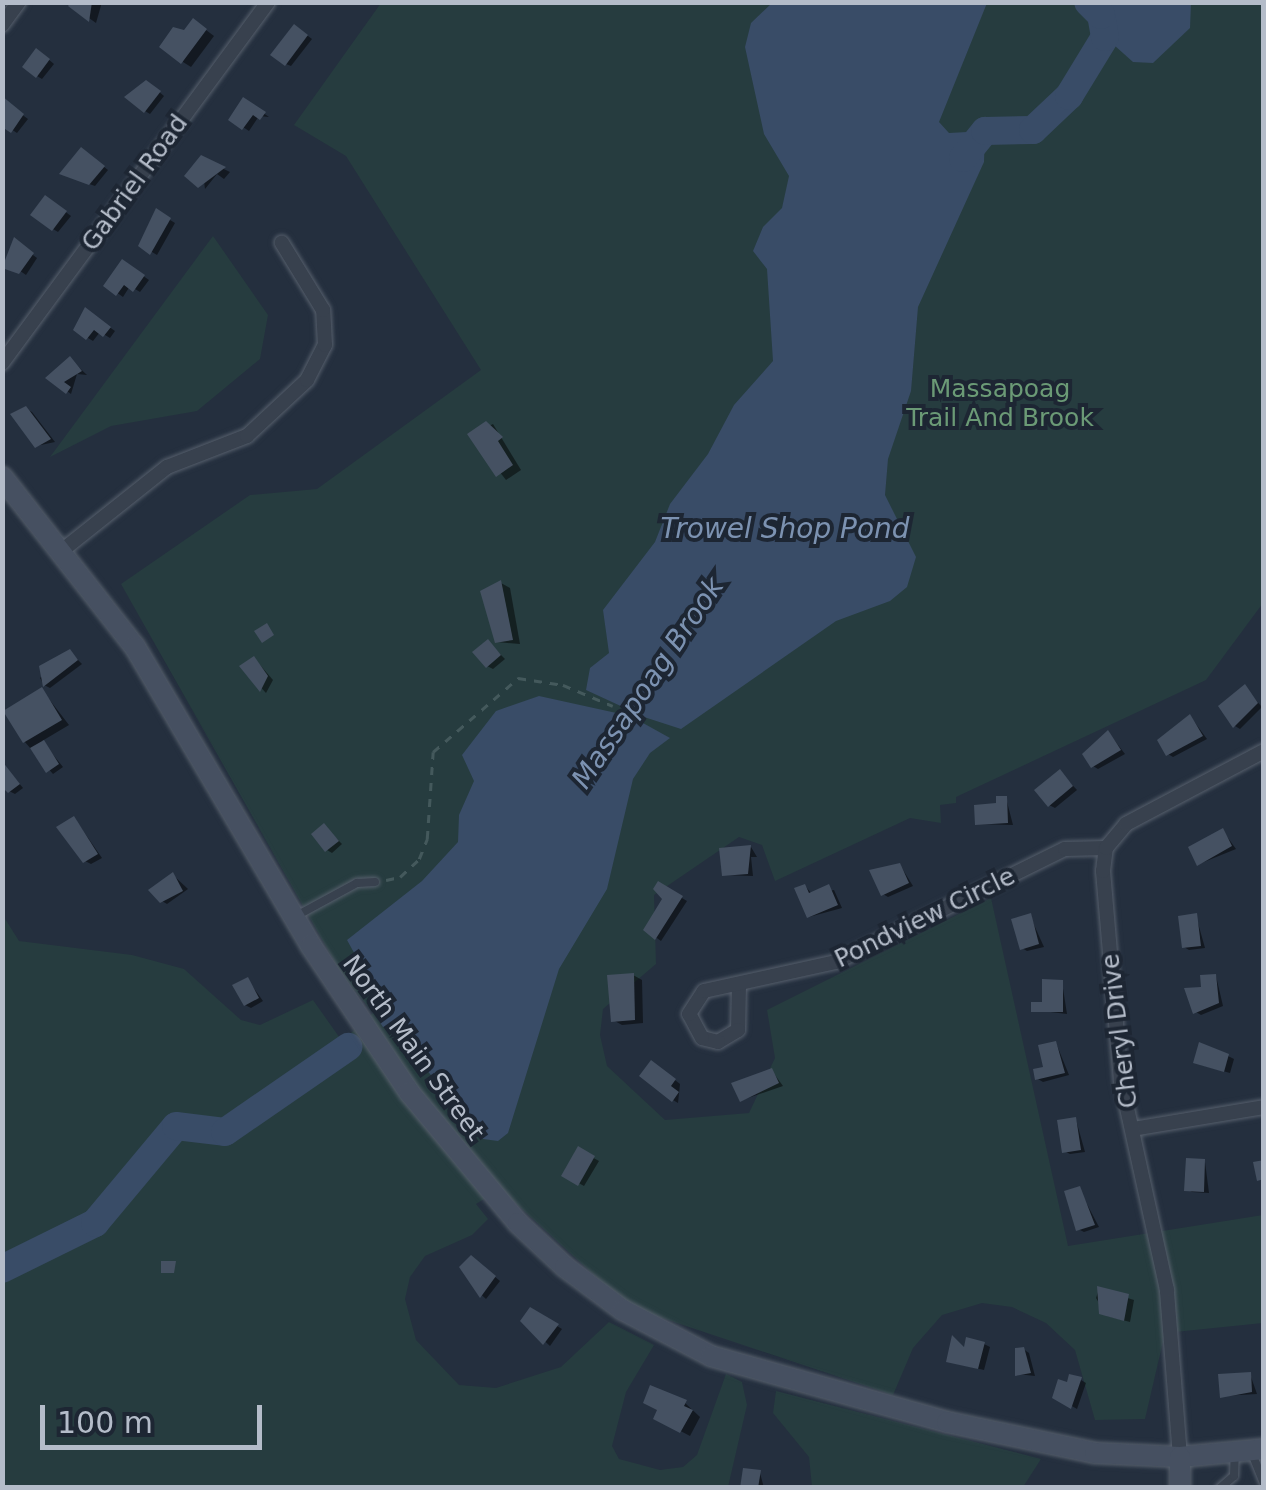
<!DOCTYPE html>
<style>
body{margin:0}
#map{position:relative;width:1266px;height:1490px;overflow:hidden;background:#242f3e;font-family:"DejaVu Sans",sans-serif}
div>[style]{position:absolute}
.green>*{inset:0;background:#263c3f}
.water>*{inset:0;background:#394c67}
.shadow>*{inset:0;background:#0007}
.river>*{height:28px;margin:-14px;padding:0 14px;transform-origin:14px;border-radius:14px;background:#394c67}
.building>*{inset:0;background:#455162}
.path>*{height:2.5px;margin-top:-1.25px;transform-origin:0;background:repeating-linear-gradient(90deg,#44595c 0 8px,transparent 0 16px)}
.roads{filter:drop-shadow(0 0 2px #565f6c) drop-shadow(0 0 2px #565f6c)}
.lane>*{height:8px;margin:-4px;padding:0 4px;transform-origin:4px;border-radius:4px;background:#38414e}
.street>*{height:14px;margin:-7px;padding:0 7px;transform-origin:7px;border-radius:7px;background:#38414e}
.secondary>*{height:20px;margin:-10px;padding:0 10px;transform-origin:10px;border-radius:10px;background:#465061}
span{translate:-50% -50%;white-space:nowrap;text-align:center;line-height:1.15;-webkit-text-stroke:8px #1d2633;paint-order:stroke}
.street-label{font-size:25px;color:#b4bcc9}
.park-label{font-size:25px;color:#6b9a76}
.water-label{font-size:28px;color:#7c92b1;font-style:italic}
.frame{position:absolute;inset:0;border:5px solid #b4bcc9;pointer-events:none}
.scale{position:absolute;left:40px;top:1405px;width:222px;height:45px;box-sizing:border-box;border:5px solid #b4bcc9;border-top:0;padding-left:12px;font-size:30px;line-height:35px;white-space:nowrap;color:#b4bcc9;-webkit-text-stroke:8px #1d2633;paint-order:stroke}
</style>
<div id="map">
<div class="green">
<div style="clip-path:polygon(381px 3px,1263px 3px,1263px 603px,1206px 680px,956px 797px,956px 803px,940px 805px,941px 823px,910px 818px,775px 881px,762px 845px,739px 837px,654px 895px,656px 964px,603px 1009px,600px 1035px,607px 1066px,665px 1120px,749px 1113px,775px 1058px,767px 1010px,991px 898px,1068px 1246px,1263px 1215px,1263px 1323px,1165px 1333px,1145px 1419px,1095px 1420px,1075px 1350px,1046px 1323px,1012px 1307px,982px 1303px,942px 1315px,913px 1348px,893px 1395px,629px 1307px,500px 1189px,476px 1204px,488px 1219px,472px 1235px,425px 1256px,410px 1277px,405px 1299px,416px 1340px,459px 1385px,496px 1388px,561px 1367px,609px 1322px,654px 1345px,626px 1392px,612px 1446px,619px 1459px,660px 1470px,683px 1467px,697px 1455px,726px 1374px,742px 1382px,747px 1405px,728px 1487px,3px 1487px,2px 914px,19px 941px,132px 955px,184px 969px,241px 1020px,260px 1025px,313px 1000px,342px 1041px,373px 1013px,341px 973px,121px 584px,250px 495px,317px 489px,481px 370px,346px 156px,294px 125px)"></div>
<div style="clip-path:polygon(213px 236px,268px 315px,260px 359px,197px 411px,111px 426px,50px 457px)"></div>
<div style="clip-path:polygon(776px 1391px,1041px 1459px,1023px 1487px,812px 1487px,809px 1457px,773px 1413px)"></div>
</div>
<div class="water">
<div style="clip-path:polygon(772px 3px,987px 3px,939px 122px,949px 133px,985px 131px,984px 162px,918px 307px,911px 391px,888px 459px,885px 495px,916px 557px,907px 587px,890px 601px,836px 621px,681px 729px,644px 717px,643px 723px,670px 738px,650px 753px,633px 779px,607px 889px,559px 969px,508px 1133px,498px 1141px,483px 1139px,395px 1031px,383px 1027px,377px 1018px,384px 1007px,347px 940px,422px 881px,458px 842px,459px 815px,474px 781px,462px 755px,496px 711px,539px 696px,621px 714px,625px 708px,586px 690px,590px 668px,609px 653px,603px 610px,655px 542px,670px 504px,708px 454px,734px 405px,773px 361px,767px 269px,753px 251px,763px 227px,782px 208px,789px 176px,764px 134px,745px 47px,751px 23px)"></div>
<div style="clip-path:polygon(1102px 3px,1191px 3px,1190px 28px,1153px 63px,1133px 62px,1105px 37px)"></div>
</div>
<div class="shadow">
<div style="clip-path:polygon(74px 2px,102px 2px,96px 23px,72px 6px)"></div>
<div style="clip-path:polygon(202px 27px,214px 36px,191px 67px,183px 62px,185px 33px)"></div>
<div style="clip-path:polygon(300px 30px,312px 39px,291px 66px,286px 64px)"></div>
<div style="clip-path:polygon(42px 54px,54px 64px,42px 79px,37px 76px)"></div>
<div style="clip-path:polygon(152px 86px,164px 96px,150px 114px,145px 111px)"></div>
<div style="clip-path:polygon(2px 100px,28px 119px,17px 133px,8px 127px,2px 132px)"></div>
<div style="clip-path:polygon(244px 100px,269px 117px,259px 116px,249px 131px,231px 119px)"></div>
<div style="clip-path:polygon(86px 153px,108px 170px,95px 186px,67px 176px)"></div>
<div style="clip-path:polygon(201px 158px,230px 172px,224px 179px,217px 174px,205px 189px)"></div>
<div style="clip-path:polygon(51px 201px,71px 216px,58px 232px,53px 229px)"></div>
<div style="clip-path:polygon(157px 212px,175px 223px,157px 255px,142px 246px)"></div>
<div style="clip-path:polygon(14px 241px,37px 258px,26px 275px,16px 268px)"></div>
<div style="clip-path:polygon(123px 262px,149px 280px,140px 292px,130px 286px,123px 297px,106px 285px)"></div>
<div style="clip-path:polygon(91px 314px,115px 331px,110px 338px,100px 332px,93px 341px,88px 338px)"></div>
<div style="clip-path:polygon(70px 359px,87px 375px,77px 374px,71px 394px,49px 378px)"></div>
<div style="clip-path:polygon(26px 409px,32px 412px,55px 442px,36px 446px)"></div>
<div style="clip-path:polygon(493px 424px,521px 470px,506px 480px,471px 435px)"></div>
<div style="clip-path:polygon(501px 583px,510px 588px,520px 644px,497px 642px)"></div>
<div style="clip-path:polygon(488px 642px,505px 659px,493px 669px,487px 666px)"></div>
<div style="clip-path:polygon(70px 652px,82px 664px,50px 688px,44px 685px,40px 678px)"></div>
<div style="clip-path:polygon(254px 658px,273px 680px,266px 693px,242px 667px)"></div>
<div style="clip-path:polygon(1245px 688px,1262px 707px,1240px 729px,1235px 726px)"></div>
<div style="clip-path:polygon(42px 690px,69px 725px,42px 741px,63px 767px,53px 774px,24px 741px)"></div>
<div style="clip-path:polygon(1190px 716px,1207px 739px,1173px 757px,1168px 754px)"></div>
<div style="clip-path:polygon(1108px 732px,1125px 754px,1098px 769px,1093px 766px)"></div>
<div style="clip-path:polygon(4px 765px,23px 788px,15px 794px,9px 791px)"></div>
<div style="clip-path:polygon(1060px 772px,1077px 790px,1055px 808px,1049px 805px)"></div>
<div style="clip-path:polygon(1006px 798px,1013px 825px,977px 824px,999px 806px)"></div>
<div style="clip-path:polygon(75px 819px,102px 858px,91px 864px,85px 861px)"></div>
<div style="clip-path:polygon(324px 826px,342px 844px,332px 853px,327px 850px)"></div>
<div style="clip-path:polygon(1223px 831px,1236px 849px,1199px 864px)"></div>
<div style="clip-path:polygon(751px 847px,757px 857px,751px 857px,753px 876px,724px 875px,722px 850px)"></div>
<div style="clip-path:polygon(900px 865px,913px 886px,888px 897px,883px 894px)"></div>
<div style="clip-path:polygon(173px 875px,188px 889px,167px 904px,162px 901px)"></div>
<div style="clip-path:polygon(660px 885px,687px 901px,661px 941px,646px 930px,665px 898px)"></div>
<div style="clip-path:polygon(805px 886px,812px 894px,834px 890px,842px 908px,809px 917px)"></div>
<div style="clip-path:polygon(1030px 916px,1044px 947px,1027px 951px,1022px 948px)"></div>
<div style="clip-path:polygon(1196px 916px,1205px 948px,1189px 950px,1184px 947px)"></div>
<div style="clip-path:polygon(633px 975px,642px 980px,643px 1023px,622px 1025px,613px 1020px)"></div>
<div style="clip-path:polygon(1216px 976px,1223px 1006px,1201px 1015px,1196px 1012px,1204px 989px)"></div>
<div style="clip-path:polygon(248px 980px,263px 1001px,251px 1008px,245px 1005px)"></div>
<div style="clip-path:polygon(1062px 982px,1067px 1014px,1034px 1010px,1044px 1004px)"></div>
<div style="clip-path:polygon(1056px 1043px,1069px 1075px,1043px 1082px,1038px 1079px)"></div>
<div style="clip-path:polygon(1228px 1056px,1234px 1059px,1230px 1073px,1201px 1065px)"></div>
<div style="clip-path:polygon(657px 1066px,680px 1084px,678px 1103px,673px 1100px)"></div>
<div style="clip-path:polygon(772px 1071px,783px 1086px,742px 1100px)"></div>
<div style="clip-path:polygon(1076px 1120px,1085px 1152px,1070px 1154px,1064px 1151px)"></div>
<div style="clip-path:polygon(579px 1150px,599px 1161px,584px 1186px,564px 1175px)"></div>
<div style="clip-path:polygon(1205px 1162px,1209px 1193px,1192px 1192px,1187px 1189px)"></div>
<div style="clip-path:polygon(1079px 1189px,1099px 1227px,1084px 1232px,1078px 1229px)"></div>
<div style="clip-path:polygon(477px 1262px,500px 1281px,486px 1299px,474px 1288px)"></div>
<div style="clip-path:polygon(1099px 1289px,1134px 1300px,1130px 1322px,1107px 1316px,1096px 1298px)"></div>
<div style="clip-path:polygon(531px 1310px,562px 1329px,550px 1346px,523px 1321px)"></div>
<div style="clip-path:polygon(984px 1344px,990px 1347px,984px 1370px,954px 1363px,966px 1349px)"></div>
<div style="clip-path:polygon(1023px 1349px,1029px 1353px,1035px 1376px,1017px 1374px)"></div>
<div style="clip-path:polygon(1250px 1374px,1257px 1394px,1222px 1396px)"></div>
<div style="clip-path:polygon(1081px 1380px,1086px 1383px,1077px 1409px,1055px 1396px)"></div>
<div style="clip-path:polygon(684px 1402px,700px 1417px,690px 1436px,656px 1418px,660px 1410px)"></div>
<div style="clip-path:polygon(760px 1473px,764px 1488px,743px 1488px)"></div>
</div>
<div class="river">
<div style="left:963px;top:158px;width:35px;rotate:-51deg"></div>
<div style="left:985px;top:131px;width:48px;rotate:-1.2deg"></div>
<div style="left:1033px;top:130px;width:50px;rotate:-43.4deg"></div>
<div style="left:1069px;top:96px;width:69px;rotate:-58.6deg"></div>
<div style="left:1105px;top:37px;width:22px;rotate:-100deg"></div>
<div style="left:1101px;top:15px;width:18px;rotate:-135deg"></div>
<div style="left:2px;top:1269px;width:104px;rotate:-26.3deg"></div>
<div style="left:95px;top:1223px;width:126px;rotate:-50.1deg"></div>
<div style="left:176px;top:1126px;width:49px;rotate:7deg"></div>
<div style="left:225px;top:1132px;width:150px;rotate:-34.6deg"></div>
</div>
<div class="building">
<div style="clip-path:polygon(71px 2px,92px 2px,89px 22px,68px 6px)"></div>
<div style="clip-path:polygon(193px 18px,207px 29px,181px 64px,159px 47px,173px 27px,184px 30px)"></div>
<div style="clip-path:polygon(294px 24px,308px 35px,285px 66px,270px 55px)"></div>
<div style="clip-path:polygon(36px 48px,50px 59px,36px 78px,22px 67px)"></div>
<div style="clip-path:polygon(146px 80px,161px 91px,144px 113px,124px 97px)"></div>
<div style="clip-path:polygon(2px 96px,24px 114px,11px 133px,2px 127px)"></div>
<div style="clip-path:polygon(243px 97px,266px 112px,260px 120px,253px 115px,242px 130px,228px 120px)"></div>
<div style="clip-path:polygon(81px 147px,105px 166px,89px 185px,59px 174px)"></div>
<div style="clip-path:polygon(201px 155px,226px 167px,198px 188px,184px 176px)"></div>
<div style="clip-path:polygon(45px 195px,67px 211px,52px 231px,30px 215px)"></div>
<div style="clip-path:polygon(156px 208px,171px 218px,150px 255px,138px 246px)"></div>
<div style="clip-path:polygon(14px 237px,34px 253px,19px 274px,2px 268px)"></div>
<div style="clip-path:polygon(122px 259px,145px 275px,133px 292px,124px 285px,116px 296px,103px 286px)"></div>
<div style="clip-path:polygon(85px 307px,111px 327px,103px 337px,94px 330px,86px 340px,73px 330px)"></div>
<div style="clip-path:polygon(70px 356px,82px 371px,64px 382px,71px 387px,66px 394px,45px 378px)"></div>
<div style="clip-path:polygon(26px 406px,51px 439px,35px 448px,10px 414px)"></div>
<div style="clip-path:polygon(486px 421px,503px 437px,498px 441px,513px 465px,496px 477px,467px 434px)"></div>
<div style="clip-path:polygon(501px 580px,513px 640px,495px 643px,480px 591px)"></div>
<div style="clip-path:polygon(267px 623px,274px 635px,262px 643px,254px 631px)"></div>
<div style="clip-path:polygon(488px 639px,501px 655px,486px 668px,472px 652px)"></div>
<div style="clip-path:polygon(70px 649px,78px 660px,43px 687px,39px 666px)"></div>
<div style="clip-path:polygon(254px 656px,268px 676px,260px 692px,239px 666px)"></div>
<div style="clip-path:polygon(1245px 684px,1258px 703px,1233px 728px,1218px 706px)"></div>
<div style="clip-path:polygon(42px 687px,62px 720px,23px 743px,3px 711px)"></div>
<div style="clip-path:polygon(1190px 714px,1203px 736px,1166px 756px,1157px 740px)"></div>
<div style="clip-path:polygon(1108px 730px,1121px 750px,1091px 768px,1082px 754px)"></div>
<div style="clip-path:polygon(44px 740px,59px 764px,46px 773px,30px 748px)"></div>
<div style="clip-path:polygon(2px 761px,20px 784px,8px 793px,2px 787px)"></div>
<div style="clip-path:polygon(1060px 769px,1073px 786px,1048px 807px,1034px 790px)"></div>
<div style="clip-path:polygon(996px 796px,1007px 796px,1008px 823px,975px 825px,974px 805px,996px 803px)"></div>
<div style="clip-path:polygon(74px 816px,98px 854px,83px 863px,56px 827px)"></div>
<div style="clip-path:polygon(324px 823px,339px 841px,325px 852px,311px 834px)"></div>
<div style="clip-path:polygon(1223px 828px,1232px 846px,1197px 866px,1188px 847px)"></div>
<div style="clip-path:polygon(751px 845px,748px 874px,722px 876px,719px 848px)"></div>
<div style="clip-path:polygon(900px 863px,909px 883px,881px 896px,869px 870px)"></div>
<div style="clip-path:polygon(173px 872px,183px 891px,160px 903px,148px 890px)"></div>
<div style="clip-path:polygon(658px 881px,683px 896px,655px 940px,643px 930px,662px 899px,653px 889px)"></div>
<div style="clip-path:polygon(805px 884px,809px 893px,829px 884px,838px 905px,807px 918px,794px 888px)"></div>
<div style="clip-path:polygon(1031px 913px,1039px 944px,1020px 950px,1011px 919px)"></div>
<div style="clip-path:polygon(1197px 913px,1201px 946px,1182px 948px,1178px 916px)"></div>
<div style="clip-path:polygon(634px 973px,635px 1020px,611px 1022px,607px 975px)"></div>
<div style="clip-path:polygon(1216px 974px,1219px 1003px,1193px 1014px,1184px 988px,1201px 987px,1200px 975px)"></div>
<div style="clip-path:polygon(248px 977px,259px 998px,244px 1006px,232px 985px)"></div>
<div style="clip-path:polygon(1042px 979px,1063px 980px,1063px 1012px,1031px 1012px,1031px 1002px,1042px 1002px)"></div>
<div style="clip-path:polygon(1056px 1041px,1065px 1073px,1035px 1080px,1033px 1069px,1043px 1067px,1038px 1045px)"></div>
<div style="clip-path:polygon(1199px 1042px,1229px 1054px,1224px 1072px,1193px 1063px)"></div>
<div style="clip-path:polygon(651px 1060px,676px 1079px,671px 1086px,679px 1092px,672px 1102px,639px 1076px)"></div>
<div style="clip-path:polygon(772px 1068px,779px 1083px,740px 1102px,731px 1083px)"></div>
<div style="clip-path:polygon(1076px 1117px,1081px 1150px,1062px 1153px,1057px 1120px)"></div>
<div style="clip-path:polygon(578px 1146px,595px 1156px,578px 1186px,561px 1176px)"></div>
<div style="clip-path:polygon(1186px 1158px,1205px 1159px,1204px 1192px,1184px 1191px)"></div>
<div style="clip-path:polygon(1264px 1160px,1264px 1179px,1257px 1181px,1253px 1162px)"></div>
<div style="clip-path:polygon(1080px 1186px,1095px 1225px,1076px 1231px,1064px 1191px)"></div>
<div style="clip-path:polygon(471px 1255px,496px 1276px,480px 1298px,459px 1267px)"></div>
<div style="clip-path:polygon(161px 1261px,176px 1261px,174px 1273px,161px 1273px)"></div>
<div style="clip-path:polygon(1097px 1286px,1129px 1294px,1124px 1321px,1099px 1314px)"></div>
<div style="clip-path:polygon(530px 1307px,559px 1324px,543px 1345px,520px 1321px)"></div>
<div style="clip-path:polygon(952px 1335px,964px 1347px,966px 1337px,985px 1342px,978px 1369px,946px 1362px)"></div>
<div style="clip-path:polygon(1024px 1347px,1031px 1373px,1015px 1376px,1015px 1348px)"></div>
<div style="clip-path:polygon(1251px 1372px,1252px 1392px,1220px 1398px,1218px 1374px)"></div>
<div style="clip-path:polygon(1069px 1374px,1082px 1377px,1071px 1409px,1052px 1398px,1058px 1379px,1067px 1382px)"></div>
<div style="clip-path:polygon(650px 1385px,687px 1400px,684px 1406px,693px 1410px,680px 1433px,653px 1419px,657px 1410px,643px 1403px)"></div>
<div style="clip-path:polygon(743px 1468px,761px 1470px,758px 1488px,740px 1488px)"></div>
</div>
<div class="path">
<div style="left:386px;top:880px;width:14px;rotate:-12deg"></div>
<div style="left:400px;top:877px;width:26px;rotate:-43deg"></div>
<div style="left:419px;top:859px;width:22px;rotate:-68deg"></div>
<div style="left:427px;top:839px;width:87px;rotate:-86.1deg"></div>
<div style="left:433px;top:752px;width:113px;rotate:-41deg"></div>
<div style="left:518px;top:678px;width:46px;rotate:8.8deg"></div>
<div style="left:563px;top:685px;width:54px;rotate:22.8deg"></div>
</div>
<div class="roads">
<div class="lane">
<div style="left:298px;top:915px;width:67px;rotate:-28.5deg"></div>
<div style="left:357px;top:883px;width:18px;rotate:-3deg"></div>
<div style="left:1251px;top:1451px;width:35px;rotate:68deg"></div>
<div style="left:1220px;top:1488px;width:18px;rotate:-41deg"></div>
<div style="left:1234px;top:1476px;width:23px;rotate:-88deg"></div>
</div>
<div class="street">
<div style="left:2px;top:25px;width:29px;rotate:-54deg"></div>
<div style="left:2px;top:363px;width:448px;rotate:-53.6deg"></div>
<div style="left:64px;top:549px;width:132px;rotate:-38.5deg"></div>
<div style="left:167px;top:467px;width:86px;rotate:-21.2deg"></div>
<div style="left:247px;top:436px;width:82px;rotate:-43deg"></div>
<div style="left:307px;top:380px;width:39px;rotate:-63deg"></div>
<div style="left:325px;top:345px;width:35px;rotate:-93deg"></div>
<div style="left:323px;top:310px;width:79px;rotate:-121.5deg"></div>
<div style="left:739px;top:984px;width:46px;rotate:91.2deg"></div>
<div style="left:738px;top:1030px;width:23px;rotate:149deg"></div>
<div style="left:718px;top:1042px;width:16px;rotate:-166deg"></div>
<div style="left:702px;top:1038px;width:27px;rotate:-118deg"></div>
<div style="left:689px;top:1014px;width:27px;rotate:-57deg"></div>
<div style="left:704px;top:991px;width:135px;rotate:-12.4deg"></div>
<div style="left:836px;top:962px;width:255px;rotate:-26.3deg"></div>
<div style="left:1065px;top:849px;width:41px;rotate:-1.4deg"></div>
<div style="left:1133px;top:1129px;width:133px;rotate:-9.5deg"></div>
<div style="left:1180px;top:1457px;width:168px;rotate:-94.5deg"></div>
<div style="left:1167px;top:1290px;width:214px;rotate:-102.4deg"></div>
<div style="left:1121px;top:1081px;width:211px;rotate:-94.9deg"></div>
<div style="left:1103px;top:871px;width:23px;rotate:-83deg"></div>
<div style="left:1106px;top:848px;width:31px;rotate:-50deg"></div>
<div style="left:1126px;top:824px;width:156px;rotate:-27.9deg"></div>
</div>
<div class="secondary">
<div style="left:2px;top:477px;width:216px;rotate:52deg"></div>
<div style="left:135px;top:647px;width:347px;rotate:59.5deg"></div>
<div style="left:311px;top:946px;width:176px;rotate:56.1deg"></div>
<div style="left:409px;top:1092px;width:170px;rotate:50.2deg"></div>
<div style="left:518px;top:1223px;width:64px;rotate:43.1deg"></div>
<div style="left:565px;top:1267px;width:72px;rotate:36.6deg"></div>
<div style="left:623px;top:1310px;width:99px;rotate:27.6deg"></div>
<div style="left:711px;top:1356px;width:245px;rotate:15.6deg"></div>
<div style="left:947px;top:1422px;width:151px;rotate:11.8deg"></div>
<div style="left:1095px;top:1453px;width:85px;rotate:2.7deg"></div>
<div style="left:1180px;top:1457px;width:84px;rotate:-5.4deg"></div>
<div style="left:1180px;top:1488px;width:31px;rotate:-90deg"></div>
</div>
</div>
<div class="street-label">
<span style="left:135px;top:183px;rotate:-54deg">Gabriel Road</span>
<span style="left:925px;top:918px;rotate:-26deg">Pondview Circle</span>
<span style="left:1120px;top:1031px;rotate:-97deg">Cheryl Drive</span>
<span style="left:413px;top:1048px;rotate:54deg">North Main Street</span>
</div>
<div class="park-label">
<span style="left:1000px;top:404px">Massapoag<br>Trail And Brook</span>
</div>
<div class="water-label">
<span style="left:785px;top:529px">Trowel Shop Pond</span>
<span style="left:648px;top:683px;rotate:-56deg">Massapoag Brook</span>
</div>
<div class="frame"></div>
<div class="scale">100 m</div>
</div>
